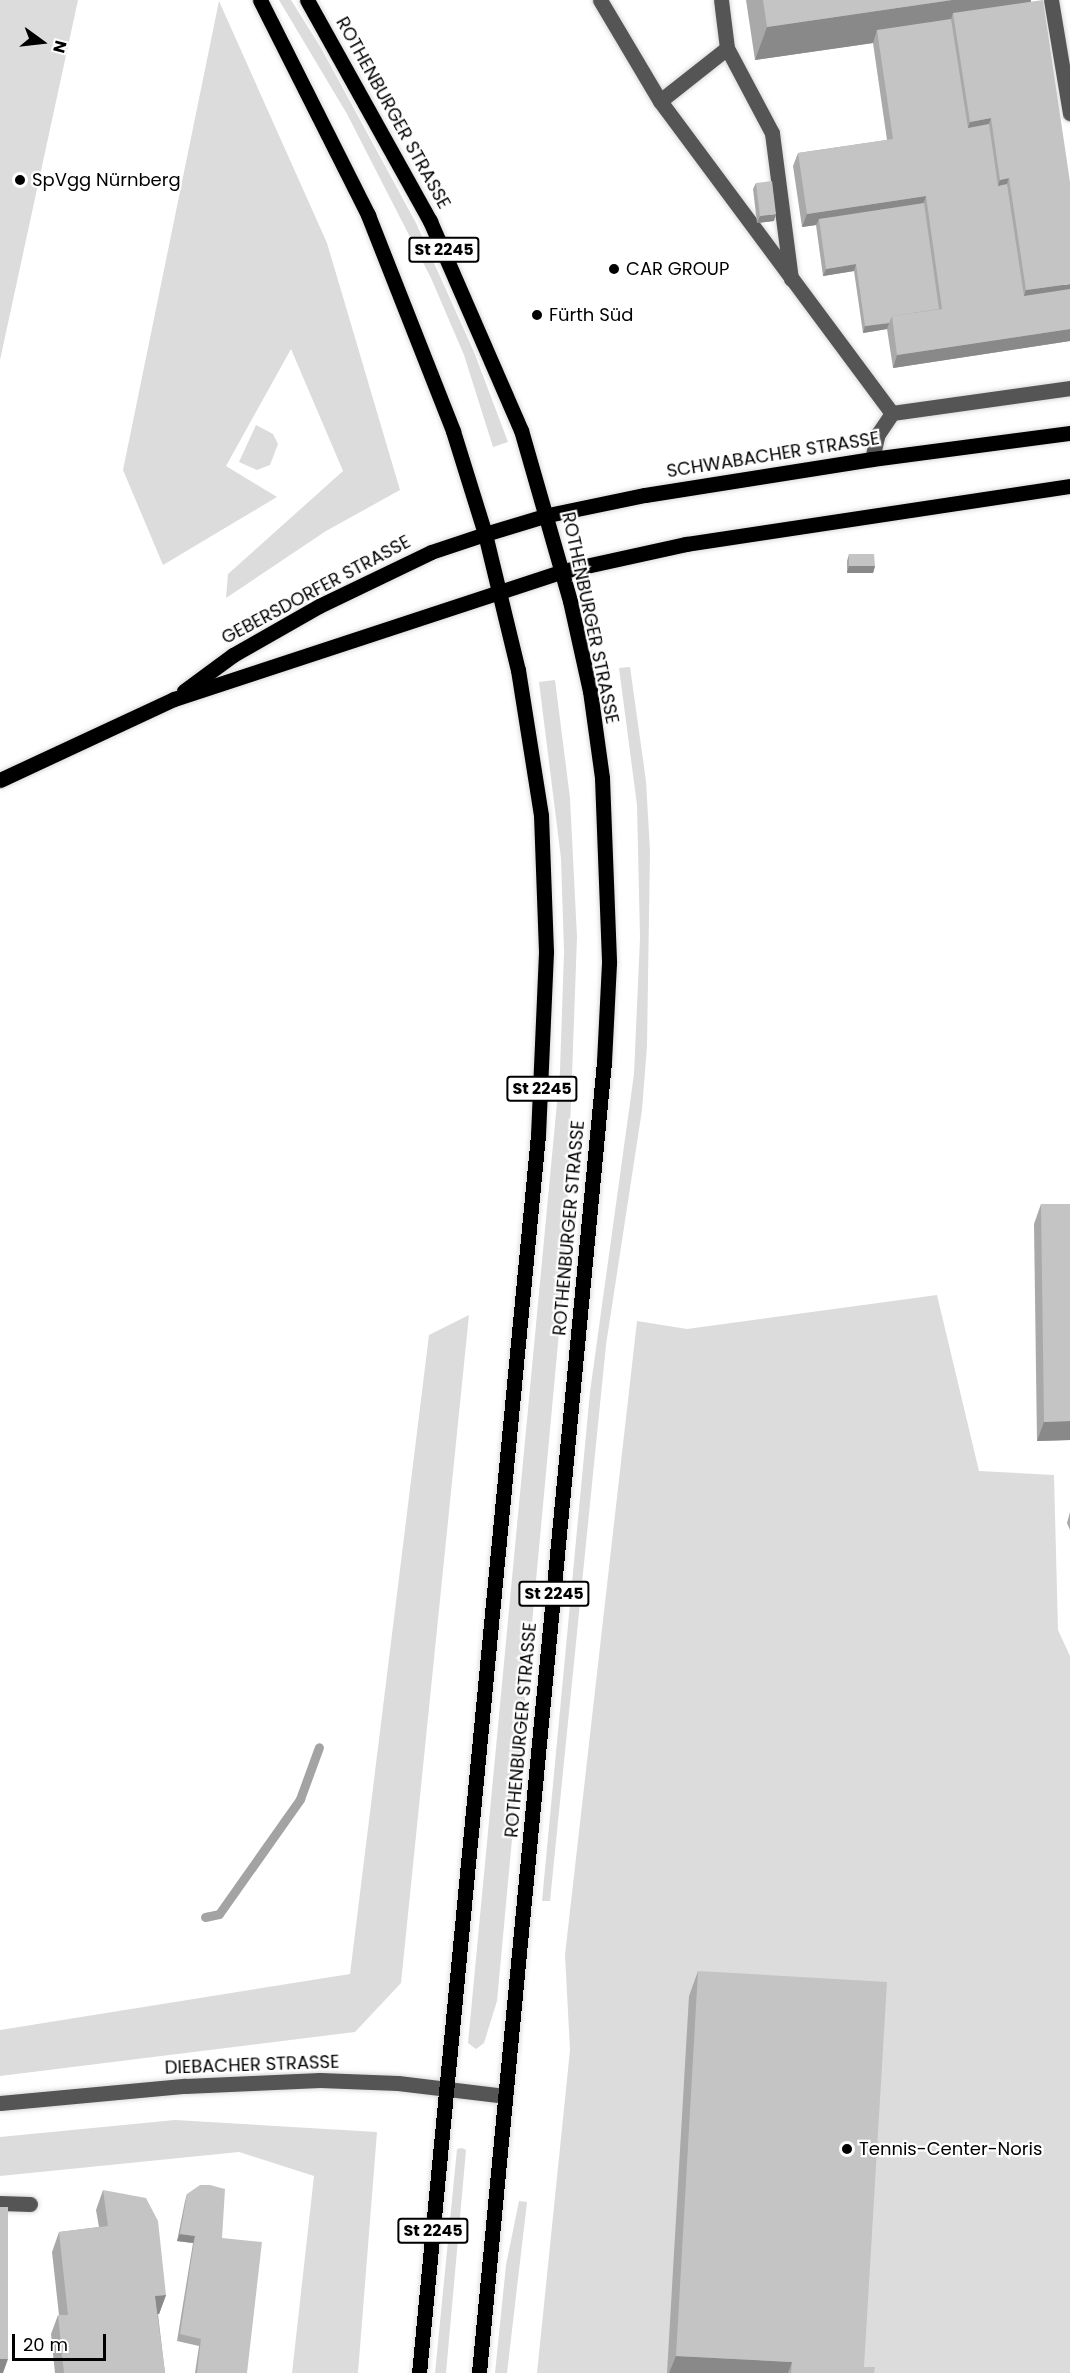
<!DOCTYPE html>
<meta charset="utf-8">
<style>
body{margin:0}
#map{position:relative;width:1070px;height:2373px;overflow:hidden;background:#fff;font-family:Poppins,sans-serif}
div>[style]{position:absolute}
.green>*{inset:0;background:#dcdcdc}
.stream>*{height:9px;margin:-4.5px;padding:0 4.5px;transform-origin:4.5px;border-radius:4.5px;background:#a3a3a3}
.roads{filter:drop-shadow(0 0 2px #dbdbdb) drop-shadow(0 0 2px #dbdbdb)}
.minor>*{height:15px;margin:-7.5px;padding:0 7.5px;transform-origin:7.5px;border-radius:7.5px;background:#555}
.major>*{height:15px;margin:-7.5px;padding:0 7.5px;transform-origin:7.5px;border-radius:7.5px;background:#000}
.wall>*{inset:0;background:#a9a9a9}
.shaded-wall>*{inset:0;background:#898989}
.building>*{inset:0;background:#c4c4c4}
.dots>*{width:16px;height:16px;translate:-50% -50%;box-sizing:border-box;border:3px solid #fff;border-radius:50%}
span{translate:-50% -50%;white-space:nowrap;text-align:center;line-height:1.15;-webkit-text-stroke:4.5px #fff;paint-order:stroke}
.shield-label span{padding:2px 4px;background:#fff;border:2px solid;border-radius:4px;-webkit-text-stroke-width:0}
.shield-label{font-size:16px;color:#000;font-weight:700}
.street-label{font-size:18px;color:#000}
.poi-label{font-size:18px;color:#000}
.left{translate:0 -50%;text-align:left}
.north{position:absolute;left:12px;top:12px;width:60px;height:60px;-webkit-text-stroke:4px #fff;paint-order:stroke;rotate:105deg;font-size:16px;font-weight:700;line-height:24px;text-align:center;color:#000}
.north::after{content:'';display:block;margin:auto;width:21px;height:27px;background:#000;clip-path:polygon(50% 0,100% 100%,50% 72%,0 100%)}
.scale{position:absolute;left:12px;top:2334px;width:94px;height:27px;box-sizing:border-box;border:3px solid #000;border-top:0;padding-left:8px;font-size:18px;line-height:21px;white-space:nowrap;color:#000;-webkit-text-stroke:4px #fff;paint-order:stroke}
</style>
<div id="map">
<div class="green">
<div style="clip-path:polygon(0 0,78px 0,0 360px)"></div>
<div style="clip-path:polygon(279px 0,291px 0,321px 48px,416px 223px,474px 352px,508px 442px,493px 447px,464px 355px,431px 278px,347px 114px)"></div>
<div style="clip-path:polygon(219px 1px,327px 243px,400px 490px,326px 531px,226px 598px,228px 574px,343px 471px,291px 349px,226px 466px,277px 497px,163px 565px,123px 470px)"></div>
<div style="clip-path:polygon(256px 425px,273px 434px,278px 444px,270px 465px,257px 470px,239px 462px)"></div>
<div style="clip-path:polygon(630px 667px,646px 781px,650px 851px,647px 1046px,642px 1110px,606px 1345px,550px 1901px,542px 1901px,590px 1392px,634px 1074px,640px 938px,637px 805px,619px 668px)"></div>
<div style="clip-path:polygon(555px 680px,570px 798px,577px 937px,565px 1268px,497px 2001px,484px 2043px,476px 2049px,468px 2043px,560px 1071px,564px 952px,561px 858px,539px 682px)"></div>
<div style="clip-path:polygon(937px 1295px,979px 1471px,1054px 1475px,1058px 1630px,1070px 1656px,1070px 2373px,537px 2373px,570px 2050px,565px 1955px,637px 1321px,687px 1329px)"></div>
<div style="clip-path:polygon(469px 1315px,401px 1983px,355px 2032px,0 2076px,0 2030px,350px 1974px,429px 1335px)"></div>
<div style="clip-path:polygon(175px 2120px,377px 2132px,358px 2373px,292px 2373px,314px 2176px,239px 2152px,0 2176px,0 2137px)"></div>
<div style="clip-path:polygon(462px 2148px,466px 2150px,446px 2373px,435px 2373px,457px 2149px)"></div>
<div style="clip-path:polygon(519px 2201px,527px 2202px,507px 2373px,495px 2373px,506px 2265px)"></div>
</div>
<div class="stream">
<div style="left:205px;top:1917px;width:14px;rotate:-12deg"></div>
<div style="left:219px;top:1914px;width:141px;rotate:-54.8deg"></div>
<div style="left:300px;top:1799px;width:55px;rotate:-69.9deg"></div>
</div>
<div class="roads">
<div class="minor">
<div style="left:600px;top:0;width:117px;rotate:59.3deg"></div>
<div style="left:660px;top:101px;width:389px;rotate:53.4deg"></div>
<div style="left:1051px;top:0;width:115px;rotate:80.5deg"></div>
<div style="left:727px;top:48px;width:96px;rotate:62.1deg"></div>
<div style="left:772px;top:133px;width:147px;rotate:82.6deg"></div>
<div style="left:660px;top:101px;width:85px;rotate:-38.3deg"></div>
<div style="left:727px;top:48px;width:48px;rotate:-97.1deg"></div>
<div style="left:872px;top:459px;width:26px;rotate:-77deg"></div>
<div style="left:878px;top:434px;width:25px;rotate:-56deg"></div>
<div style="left:892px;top:413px;width:180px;rotate:-8deg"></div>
<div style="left:0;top:2103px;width:186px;rotate:-5.3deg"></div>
<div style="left:185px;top:2086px;width:135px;rotate:-2.5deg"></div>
<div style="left:320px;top:2080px;width:78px;rotate:2.2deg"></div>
<div style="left:398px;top:2083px;width:108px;rotate:6.9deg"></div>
<div style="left:0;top:2203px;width:30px;rotate:2deg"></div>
</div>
<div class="major">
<div style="left:260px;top:0;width:241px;rotate:63.3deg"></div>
<div style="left:368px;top:215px;width:232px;rotate:68.5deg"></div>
<div style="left:453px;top:431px;width:108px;rotate:72.7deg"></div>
<div style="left:485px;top:534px;width:140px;rotate:76.4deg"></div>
<div style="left:518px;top:670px;width:147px;rotate:81deg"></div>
<div style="left:541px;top:815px;width:137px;rotate:87.9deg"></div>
<div style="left:546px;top:952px;width:183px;rotate:92.5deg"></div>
<div style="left:538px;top:1135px;width:1244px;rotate:95.49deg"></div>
<div style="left:307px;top:0;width:253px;rotate:60.9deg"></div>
<div style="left:430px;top:221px;width:228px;rotate:66.5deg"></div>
<div style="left:521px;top:430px;width:178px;rotate:74deg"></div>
<div style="left:570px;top:601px;width:92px;rotate:77.5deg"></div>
<div style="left:590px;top:691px;width:88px;rotate:82.1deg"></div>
<div style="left:602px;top:778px;width:185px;rotate:87.8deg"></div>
<div style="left:609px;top:963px;width:99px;rotate:92.9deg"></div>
<div style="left:604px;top:1062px;width:1317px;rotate:95.45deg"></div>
<div style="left:184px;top:691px;width:61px;rotate:-36.3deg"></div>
<div style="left:233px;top:655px;width:99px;rotate:-29.7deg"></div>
<div style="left:319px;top:606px;width:124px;rotate:-25.7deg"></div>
<div style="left:431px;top:552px;width:57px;rotate:-18.4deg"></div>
<div style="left:485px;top:534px;width:66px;rotate:-16.8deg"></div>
<div style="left:548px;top:515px;width:99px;rotate:-11.7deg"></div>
<div style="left:645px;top:495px;width:230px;rotate:-9deg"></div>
<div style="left:872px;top:459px;width:200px;rotate:-7.5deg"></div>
<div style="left:0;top:780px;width:192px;rotate:-25deg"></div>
<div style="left:174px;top:699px;width:410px;rotate:-18.2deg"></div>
<div style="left:563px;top:571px;width:126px;rotate:-12.4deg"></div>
<div style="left:686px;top:544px;width:388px;rotate:-8.6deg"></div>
</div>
</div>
<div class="wall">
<div style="clip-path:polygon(746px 0,1031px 0,1070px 341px,893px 368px,887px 329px,863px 333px,854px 271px,823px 276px,816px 225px,802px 227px,793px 166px,798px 153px,887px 140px,873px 43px,755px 60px)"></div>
<div style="clip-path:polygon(756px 183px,774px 221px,757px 223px,753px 189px)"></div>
<div style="clip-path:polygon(849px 554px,875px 566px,873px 573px,847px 573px,847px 561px)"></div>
<div style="clip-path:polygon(1041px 1204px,1070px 1440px,1037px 1441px,1034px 1224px)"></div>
<div style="clip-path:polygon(1070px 1512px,1070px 1530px,1067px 1523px)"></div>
<div style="clip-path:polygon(698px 1971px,864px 2367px,874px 2373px,667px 2373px,689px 1996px)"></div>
<div style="clip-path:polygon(103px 2190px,166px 2295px,159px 2314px,158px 2314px,165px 2373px,55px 2373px,51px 2334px,58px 2315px,59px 2315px,52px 2252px,59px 2232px,99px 2227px,96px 2210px)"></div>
<div style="clip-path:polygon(187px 2194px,222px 2238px,247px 2373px,195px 2373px,199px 2346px,177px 2341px,193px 2243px,177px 2241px,185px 2201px)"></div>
</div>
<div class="shaded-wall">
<div style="clip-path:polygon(952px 0,1031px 0,1024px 21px,953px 13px,947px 32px,877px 30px,873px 43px,755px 60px,767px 27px)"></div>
<div style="clip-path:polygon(991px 118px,984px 138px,963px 141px,970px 122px)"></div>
<div style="clip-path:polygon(1009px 178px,1002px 197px,993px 199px,1000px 180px)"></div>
<div style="clip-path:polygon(926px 196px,921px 210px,819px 219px,816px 225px,802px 227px,807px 214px)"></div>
<div style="clip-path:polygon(776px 214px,774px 221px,757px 223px,760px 216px)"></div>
<div style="clip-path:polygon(856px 264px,854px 271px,823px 276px,826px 269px)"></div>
<div style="clip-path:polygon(1070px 284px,1070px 302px,1019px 310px,1026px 290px)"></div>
<div style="clip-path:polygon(889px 323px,887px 329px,863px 333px,865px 326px)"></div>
<div style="clip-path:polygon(1070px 329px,1070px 341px,893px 368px,897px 355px)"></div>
<div style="clip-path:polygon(849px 566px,875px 566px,873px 573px,847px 573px)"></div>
<div style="clip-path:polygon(1070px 1421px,1070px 1440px,1037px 1441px,1044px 1422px)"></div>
<div style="clip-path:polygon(180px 2234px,195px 2236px,193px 2243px,177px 2241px)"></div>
<div style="clip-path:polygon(166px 2295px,159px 2314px,148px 2315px,155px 2296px)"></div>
<div style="clip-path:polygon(676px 2356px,792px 2362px,788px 2373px,669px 2373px)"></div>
<div style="clip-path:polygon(0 2359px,8px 2359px,3px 2373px,0 2373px)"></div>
</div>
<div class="building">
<div style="clip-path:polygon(763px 0,952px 0,767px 27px)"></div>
<div style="clip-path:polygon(1043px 0,1070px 182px,1070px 284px,1026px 290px,1009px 178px,1000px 180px,991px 118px,970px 122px,953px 13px)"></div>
<div style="clip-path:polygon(951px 19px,968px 128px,989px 124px,998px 186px,1007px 184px,1024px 296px,1070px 289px,1070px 329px,897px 355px,892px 316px,942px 309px,926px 196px,807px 214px,798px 153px,893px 139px,877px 30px)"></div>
<div style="clip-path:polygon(772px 181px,776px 214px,760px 216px,756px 183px)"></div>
<div style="clip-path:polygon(924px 203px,939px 309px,892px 316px,889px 323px,865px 326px,856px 264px,826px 269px,819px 219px)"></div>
<div style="clip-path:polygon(849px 554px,874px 554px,875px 566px,849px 566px)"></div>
<div style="clip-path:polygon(1041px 1204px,1070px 1204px,1070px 1421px,1044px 1422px)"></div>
<div style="clip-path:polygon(698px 1971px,887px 1982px,864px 2367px,875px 2367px,874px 2373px,791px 2373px,792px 2362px,676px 2356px)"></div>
<div style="clip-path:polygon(200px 2185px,210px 2185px,225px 2189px,222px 2238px,262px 2242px,247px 2373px,197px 2373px,201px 2339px,180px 2334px,195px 2236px,180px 2234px,187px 2194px)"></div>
<div style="clip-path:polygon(103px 2190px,146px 2198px,158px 2221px,166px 2295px,155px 2296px,165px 2373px,64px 2373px,58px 2315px,68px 2315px,59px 2232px,108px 2226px)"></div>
<div style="clip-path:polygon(0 2207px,8px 2207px,8px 2359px,0 2359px)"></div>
</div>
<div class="dots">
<div style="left:20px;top:180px;background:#000"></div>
<div style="left:614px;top:269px;background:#000"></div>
<div style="left:537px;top:315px;background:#000"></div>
<div style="left:847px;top:2149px;background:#000"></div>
</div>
<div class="shield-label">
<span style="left:444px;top:250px">St 2245</span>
<span style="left:542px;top:1089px">St 2245</span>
<span style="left:554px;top:1594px">St 2245</span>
<span style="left:433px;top:2231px">St 2245</span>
</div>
<div class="street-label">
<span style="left:393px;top:113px;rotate:61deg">ROTHENBURGER STRASSE</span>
<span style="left:773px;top:455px;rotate:-9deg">SCHWABACHER STRASSE</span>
<span style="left:316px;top:590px;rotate:-28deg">GEBERSDORFER STRASSE</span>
<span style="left:590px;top:618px;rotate:78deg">ROTHENBURGER STRASSE</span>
<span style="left:569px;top:1228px;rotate:-85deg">ROTHENBURGER STRASSE</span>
<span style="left:521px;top:1730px;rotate:-85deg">ROTHENBURGER STRASSE</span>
<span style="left:252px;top:2065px;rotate:-2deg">DIEBACHER STRASSE</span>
</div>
<div class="poi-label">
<span class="left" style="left:32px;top:180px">SpVgg Nürnberg</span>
<span class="left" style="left:626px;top:269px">CAR GROUP</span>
<span class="left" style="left:549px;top:315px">Fürth Süd</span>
<span class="left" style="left:859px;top:2149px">Tennis-Center-Noris</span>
</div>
<div class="north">N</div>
<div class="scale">20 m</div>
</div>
